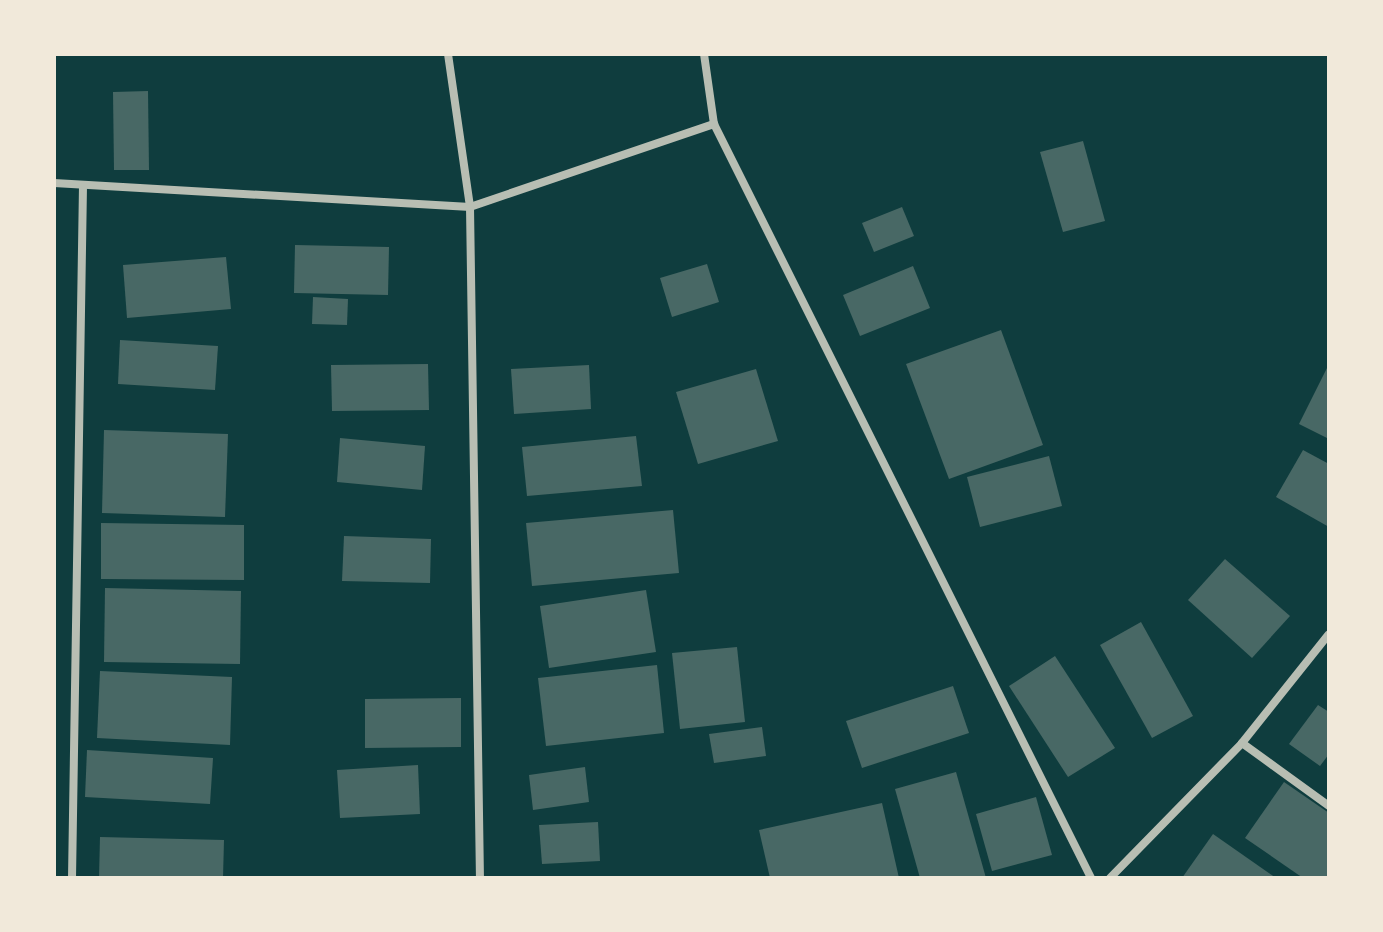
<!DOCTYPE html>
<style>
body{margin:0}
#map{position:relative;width:1383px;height:932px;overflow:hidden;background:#0f3d3e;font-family:Ubuntu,sans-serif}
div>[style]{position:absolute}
.building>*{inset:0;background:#486865}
.minor>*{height:8px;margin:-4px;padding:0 4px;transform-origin:4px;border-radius:4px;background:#b8beb3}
span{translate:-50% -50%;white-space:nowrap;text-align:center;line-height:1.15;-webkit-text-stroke:6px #f1e9da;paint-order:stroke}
.frame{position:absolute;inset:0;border:56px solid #f1e9da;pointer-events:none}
</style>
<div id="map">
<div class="building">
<div style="clip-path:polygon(148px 91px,149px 170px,114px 170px,113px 92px)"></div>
<div style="clip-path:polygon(1083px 141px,1105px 221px,1063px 232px,1040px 152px)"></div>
<div style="clip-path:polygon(902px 207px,914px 236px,874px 252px,862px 223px)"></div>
<div style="clip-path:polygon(295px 245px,389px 247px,388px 295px,294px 293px)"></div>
<div style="clip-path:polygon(226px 257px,231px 309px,127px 318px,123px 265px)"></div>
<div style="clip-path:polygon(707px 264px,719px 302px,672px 317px,660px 278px)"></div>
<div style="clip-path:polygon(913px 266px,930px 308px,860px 336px,843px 295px)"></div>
<div style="clip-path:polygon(313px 297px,348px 299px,347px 325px,312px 324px)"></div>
<div style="clip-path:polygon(1001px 330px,1043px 445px,949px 479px,906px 364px)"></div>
<div style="clip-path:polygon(120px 340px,218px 346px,215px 390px,118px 384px)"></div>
<div style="clip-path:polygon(428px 364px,429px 410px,332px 411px,331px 365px)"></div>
<div style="clip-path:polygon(1329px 364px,1329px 439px,1299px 424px)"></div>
<div style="clip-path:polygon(589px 365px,591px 409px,514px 414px,511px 369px)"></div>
<div style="clip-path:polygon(756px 369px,778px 441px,698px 464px,676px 392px)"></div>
<div style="clip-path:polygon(104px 430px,228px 434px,225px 517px,102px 513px)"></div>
<div style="clip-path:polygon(636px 436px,642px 486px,527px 496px,522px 447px)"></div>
<div style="clip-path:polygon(340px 438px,425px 446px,422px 490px,337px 482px)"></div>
<div style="clip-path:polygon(1303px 450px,1329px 464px,1329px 527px,1276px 497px)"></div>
<div style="clip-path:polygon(1049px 456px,1062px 506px,980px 527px,967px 477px)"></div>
<div style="clip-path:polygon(673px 510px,679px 573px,532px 586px,526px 523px)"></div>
<div style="clip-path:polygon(101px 523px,244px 525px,244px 580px,101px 579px)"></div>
<div style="clip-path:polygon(344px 536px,431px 539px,430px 583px,342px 581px)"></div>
<div style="clip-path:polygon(1225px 559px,1290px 616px,1252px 658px,1188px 600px)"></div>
<div style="clip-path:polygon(105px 588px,241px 591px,240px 664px,104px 662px)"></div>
<div style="clip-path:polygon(646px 590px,656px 652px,549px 668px,540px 606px)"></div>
<div style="clip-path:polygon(1141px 622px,1193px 716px,1152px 738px,1100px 645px)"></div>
<div style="clip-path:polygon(737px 647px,745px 722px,680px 729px,672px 653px)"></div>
<div style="clip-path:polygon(1055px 656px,1115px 748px,1068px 777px,1009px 686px)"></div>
<div style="clip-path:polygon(657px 665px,664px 733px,546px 746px,538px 678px)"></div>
<div style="clip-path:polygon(100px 671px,232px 677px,230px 745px,97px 738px)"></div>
<div style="clip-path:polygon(953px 686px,969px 733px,862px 768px,846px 721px)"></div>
<div style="clip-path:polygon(461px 698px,461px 747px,365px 748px,365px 699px)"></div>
<div style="clip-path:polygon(1318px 705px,1329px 712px,1329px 754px,1320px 766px,1289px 744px)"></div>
<div style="clip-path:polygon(762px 727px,766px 756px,714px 763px,709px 734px)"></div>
<div style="clip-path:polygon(87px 750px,213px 758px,210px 804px,85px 797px)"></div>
<div style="clip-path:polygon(418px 765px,420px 814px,340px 818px,337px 770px)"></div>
<div style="clip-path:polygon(585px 767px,589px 802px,533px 810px,529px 775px)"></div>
<div style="clip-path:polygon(956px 772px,986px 878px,920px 878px,895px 789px)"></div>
<div style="clip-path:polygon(1284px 782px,1329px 813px,1329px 878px,1303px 878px,1245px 838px)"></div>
<div style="clip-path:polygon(1036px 797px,1052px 855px,992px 871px,976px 814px)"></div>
<div style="clip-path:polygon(882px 803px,899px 878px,770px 878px,759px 830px)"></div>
<div style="clip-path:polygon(598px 822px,600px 861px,542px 864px,539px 825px)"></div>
<div style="clip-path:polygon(1213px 834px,1276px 878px,1182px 878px)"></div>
<div style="clip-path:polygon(100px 837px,224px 840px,223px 878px,99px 878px)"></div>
</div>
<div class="minor">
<div style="left:448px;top:54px;width:155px;rotate:81.8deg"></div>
<div style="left:470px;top:207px;width:671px;rotate:89.15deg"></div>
<div style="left:704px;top:54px;width:71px;rotate:81.9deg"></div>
<div style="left:714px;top:124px;width:843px;rotate:63.43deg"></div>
<div style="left:54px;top:183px;width:417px;rotate:3.3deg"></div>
<div style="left:470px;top:207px;width:258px;rotate:-18.8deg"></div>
<div style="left:1242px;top:743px;width:107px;rotate:35.9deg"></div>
<div style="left:72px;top:878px;width:693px;rotate:-89.09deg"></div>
<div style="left:1110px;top:878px;width:189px;rotate:-45.6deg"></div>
<div style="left:1242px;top:743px;width:139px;rotate:-51.4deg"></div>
</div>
<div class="frame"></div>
</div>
